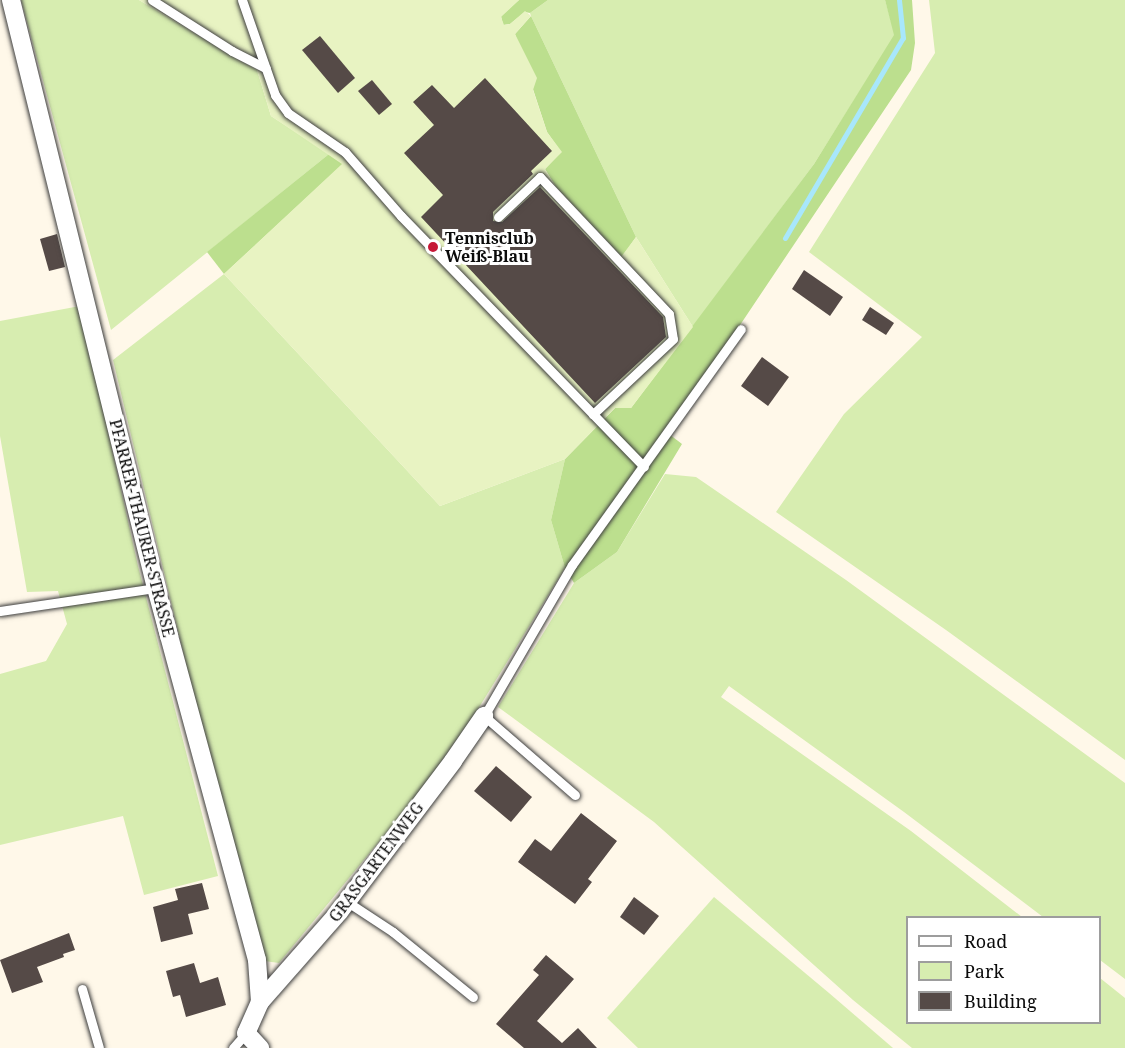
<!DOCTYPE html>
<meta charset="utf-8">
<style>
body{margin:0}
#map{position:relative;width:1125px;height:1048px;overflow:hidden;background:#fff8e9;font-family:"Noto Serif",serif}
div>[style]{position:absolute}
.green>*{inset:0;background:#d7edb0}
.forest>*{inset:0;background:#bcdf8e}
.pitch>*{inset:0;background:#e8f3c2}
.stream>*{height:5px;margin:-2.5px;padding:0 2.5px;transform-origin:2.5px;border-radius:2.5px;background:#a8e7fc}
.building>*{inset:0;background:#554a47}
.roads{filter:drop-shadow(0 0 2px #3e3e3e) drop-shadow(0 0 2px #3e3e3e)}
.service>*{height:9px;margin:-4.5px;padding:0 4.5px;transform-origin:4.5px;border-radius:4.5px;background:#fff}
.minor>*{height:18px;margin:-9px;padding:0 9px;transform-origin:9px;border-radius:9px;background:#fff}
.dots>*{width:16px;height:16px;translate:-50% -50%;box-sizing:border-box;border:3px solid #fff;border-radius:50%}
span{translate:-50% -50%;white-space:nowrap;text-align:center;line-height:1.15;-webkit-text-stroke:6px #fff;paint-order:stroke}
.poi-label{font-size:16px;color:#0b0b0b;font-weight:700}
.left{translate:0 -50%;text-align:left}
.street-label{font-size:16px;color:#0b0b0b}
.legend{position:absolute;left:906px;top:916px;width:195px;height:108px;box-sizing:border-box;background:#fff;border:2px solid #9d9d9d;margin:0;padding:8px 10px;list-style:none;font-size:18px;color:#0b0b0b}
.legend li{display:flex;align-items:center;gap:12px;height:30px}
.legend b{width:30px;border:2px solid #9d9d9d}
</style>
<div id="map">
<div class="green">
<div style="clip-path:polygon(21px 0,139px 0,257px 70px,271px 116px,329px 154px,111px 330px)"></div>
<div style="clip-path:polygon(548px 0,885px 0,895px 35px,814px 164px,693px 327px,636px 237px,531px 16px,530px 13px)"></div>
<div style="clip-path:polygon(929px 0,1125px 0,1125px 760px,946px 630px,776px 512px,844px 414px,922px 337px,809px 252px,935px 53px)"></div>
<div style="clip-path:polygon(224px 274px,440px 506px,565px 459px,551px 520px,565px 568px,478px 709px,420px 792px,279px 963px,257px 960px,113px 360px)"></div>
<div style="clip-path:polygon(80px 306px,138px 566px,218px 876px,144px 895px,123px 816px,0 845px,0 674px,46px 661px,67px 624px,58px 591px,27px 592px,0 436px,0 321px)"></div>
<div style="clip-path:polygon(665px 474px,696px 477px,846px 580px,1125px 783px,1125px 979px,1100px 960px,1100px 918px,1043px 917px,904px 812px,729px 686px,721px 697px,911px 831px,1022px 917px,908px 918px,908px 1022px,1100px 1022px,1100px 978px,1125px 998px,1125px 1048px,912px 1048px,853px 1000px,654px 822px,498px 707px,574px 583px,617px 552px)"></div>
<div style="clip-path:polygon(714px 897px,829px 993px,893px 1048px,638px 1048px,607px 1018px)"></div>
</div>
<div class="forest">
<div style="clip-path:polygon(519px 0,548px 0,530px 13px,525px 12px,510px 24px,503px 25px,501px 16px)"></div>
<div style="clip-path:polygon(885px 0,912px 0,915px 43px,911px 70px,730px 340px,665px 431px,682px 444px,617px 552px,574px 583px,565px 568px,551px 520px,565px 459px,615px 408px,631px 408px,814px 164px,894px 35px)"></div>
<div style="clip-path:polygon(531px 16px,636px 237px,622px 257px,556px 187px,545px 169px,561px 152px,547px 132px,515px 34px)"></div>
<div style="clip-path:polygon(329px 154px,343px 164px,224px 274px,207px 252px)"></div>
</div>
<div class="pitch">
<div style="clip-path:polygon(139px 0,519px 0,501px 17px,504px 25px,510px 24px,525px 11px,531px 16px,515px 34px,537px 78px,533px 90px,547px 132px,562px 152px,545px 169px,556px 188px,621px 257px,636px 237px,693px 327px,631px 408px,615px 408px,565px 459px,440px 506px,224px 274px,342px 164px,271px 116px,257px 70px)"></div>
</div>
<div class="stream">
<div style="left:785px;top:238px;width:232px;rotate:-59.5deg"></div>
<div style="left:903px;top:38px;width:38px;rotate:-96deg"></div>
</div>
<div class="building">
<div style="clip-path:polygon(320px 36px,355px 78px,338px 93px,302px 50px)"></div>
<div style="clip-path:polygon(485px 78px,552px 151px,531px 171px,533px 174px,493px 212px,493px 221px,502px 222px,540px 187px,663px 317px,666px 337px,595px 403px,421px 217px,443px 195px,404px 153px,434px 125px,413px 102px,432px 85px,454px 108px)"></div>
<div style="clip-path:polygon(372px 80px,392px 104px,379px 115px,358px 91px)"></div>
<div style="clip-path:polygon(57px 234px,65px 267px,49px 271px,40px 239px)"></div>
<div style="clip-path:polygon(804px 270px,843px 297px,830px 316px,792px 289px)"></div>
<div style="clip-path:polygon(870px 307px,894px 323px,886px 335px,862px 320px)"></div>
<div style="clip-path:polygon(762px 357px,789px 377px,768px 406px,741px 386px)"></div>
<div style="clip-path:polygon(496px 766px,532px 797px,511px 822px,474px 791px)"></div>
<div style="clip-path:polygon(581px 813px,617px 841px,588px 879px,592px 882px,575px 904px,518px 862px,535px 839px,551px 851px)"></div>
<div style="clip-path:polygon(202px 883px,209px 909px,188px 914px,193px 934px,161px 942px,153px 907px,178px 900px,175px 889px)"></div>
<div style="clip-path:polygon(634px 897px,659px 916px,644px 935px,620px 917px)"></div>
<div style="clip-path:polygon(69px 933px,75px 950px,63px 954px,64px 957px,37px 967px,43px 982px,12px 993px,0 960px)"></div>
<div style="clip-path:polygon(546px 955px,574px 979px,537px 1021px,562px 1043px,578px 1028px,597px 1048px,524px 1048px,496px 1024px,539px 975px,533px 970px)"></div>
<div style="clip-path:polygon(194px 963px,200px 983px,218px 977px,226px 1005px,186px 1017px,180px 995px,173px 997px,166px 971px)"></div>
</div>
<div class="roads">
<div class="service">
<div style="left:152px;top:0;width:95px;rotate:32.5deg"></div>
<div style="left:232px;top:51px;width:38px;rotate:27deg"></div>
<div style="left:242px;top:0;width:101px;rotate:70.8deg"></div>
<div style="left:275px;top:95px;width:22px;rotate:54deg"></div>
<div style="left:288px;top:113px;width:69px;rotate:34.4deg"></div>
<div style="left:345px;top:152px;width:85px;rotate:48.8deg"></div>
<div style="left:401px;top:216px;width:349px;rotate:45.9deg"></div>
<div style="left:498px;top:217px;width:58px;rotate:-43.6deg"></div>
<div style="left:540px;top:177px;width:188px;rotate:46.7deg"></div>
<div style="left:669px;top:314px;width:25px;rotate:81deg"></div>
<div style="left:673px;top:339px;width:110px;rotate:136.8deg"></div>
<div style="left:0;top:611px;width:158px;rotate:-8.4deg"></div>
<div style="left:575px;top:795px;width:121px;rotate:-139deg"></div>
<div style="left:484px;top:716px;width:175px;rotate:-59.8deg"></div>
<div style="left:572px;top:565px;width:290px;rotate:-54.4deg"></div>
<div style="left:346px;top:901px;width:56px;rotate:33.4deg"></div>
<div style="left:393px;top:932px;width:103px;rotate:39.1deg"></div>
<div style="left:82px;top:989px;width:61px;rotate:73.9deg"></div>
<div style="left:233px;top:1048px;width:20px;rotate:-49deg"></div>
</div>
<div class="minor">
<div style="left:11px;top:0;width:606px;rotate:76.15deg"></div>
<div style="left:156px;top:588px;width:385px;rotate:74.8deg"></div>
<div style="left:257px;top:960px;width:42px;rotate:85.9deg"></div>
<div style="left:260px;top:1002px;width:34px;rotate:114deg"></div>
<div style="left:246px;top:1033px;width:21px;rotate:47deg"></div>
<div style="left:260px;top:1002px;width:120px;rotate:-48.7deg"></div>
<div style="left:339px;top:912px;width:189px;rotate:-52.9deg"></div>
<div style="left:453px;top:761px;width:55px;rotate:-55.4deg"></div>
</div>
</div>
<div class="dots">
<div style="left:433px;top:247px;background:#c61836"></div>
</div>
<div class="poi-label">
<span class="left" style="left:445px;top:247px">Tennisclub<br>Weiß-Blau</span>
</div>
<div class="street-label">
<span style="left:142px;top:528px;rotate:76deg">PFARRER-THAURER-STRASSE</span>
<span style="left:376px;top:862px;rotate:-53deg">GRASGARTENWEG</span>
</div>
<ul class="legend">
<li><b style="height:8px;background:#fff"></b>Road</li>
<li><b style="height:16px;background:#d7edb0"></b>Park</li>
<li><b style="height:16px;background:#554a47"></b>Building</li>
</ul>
</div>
